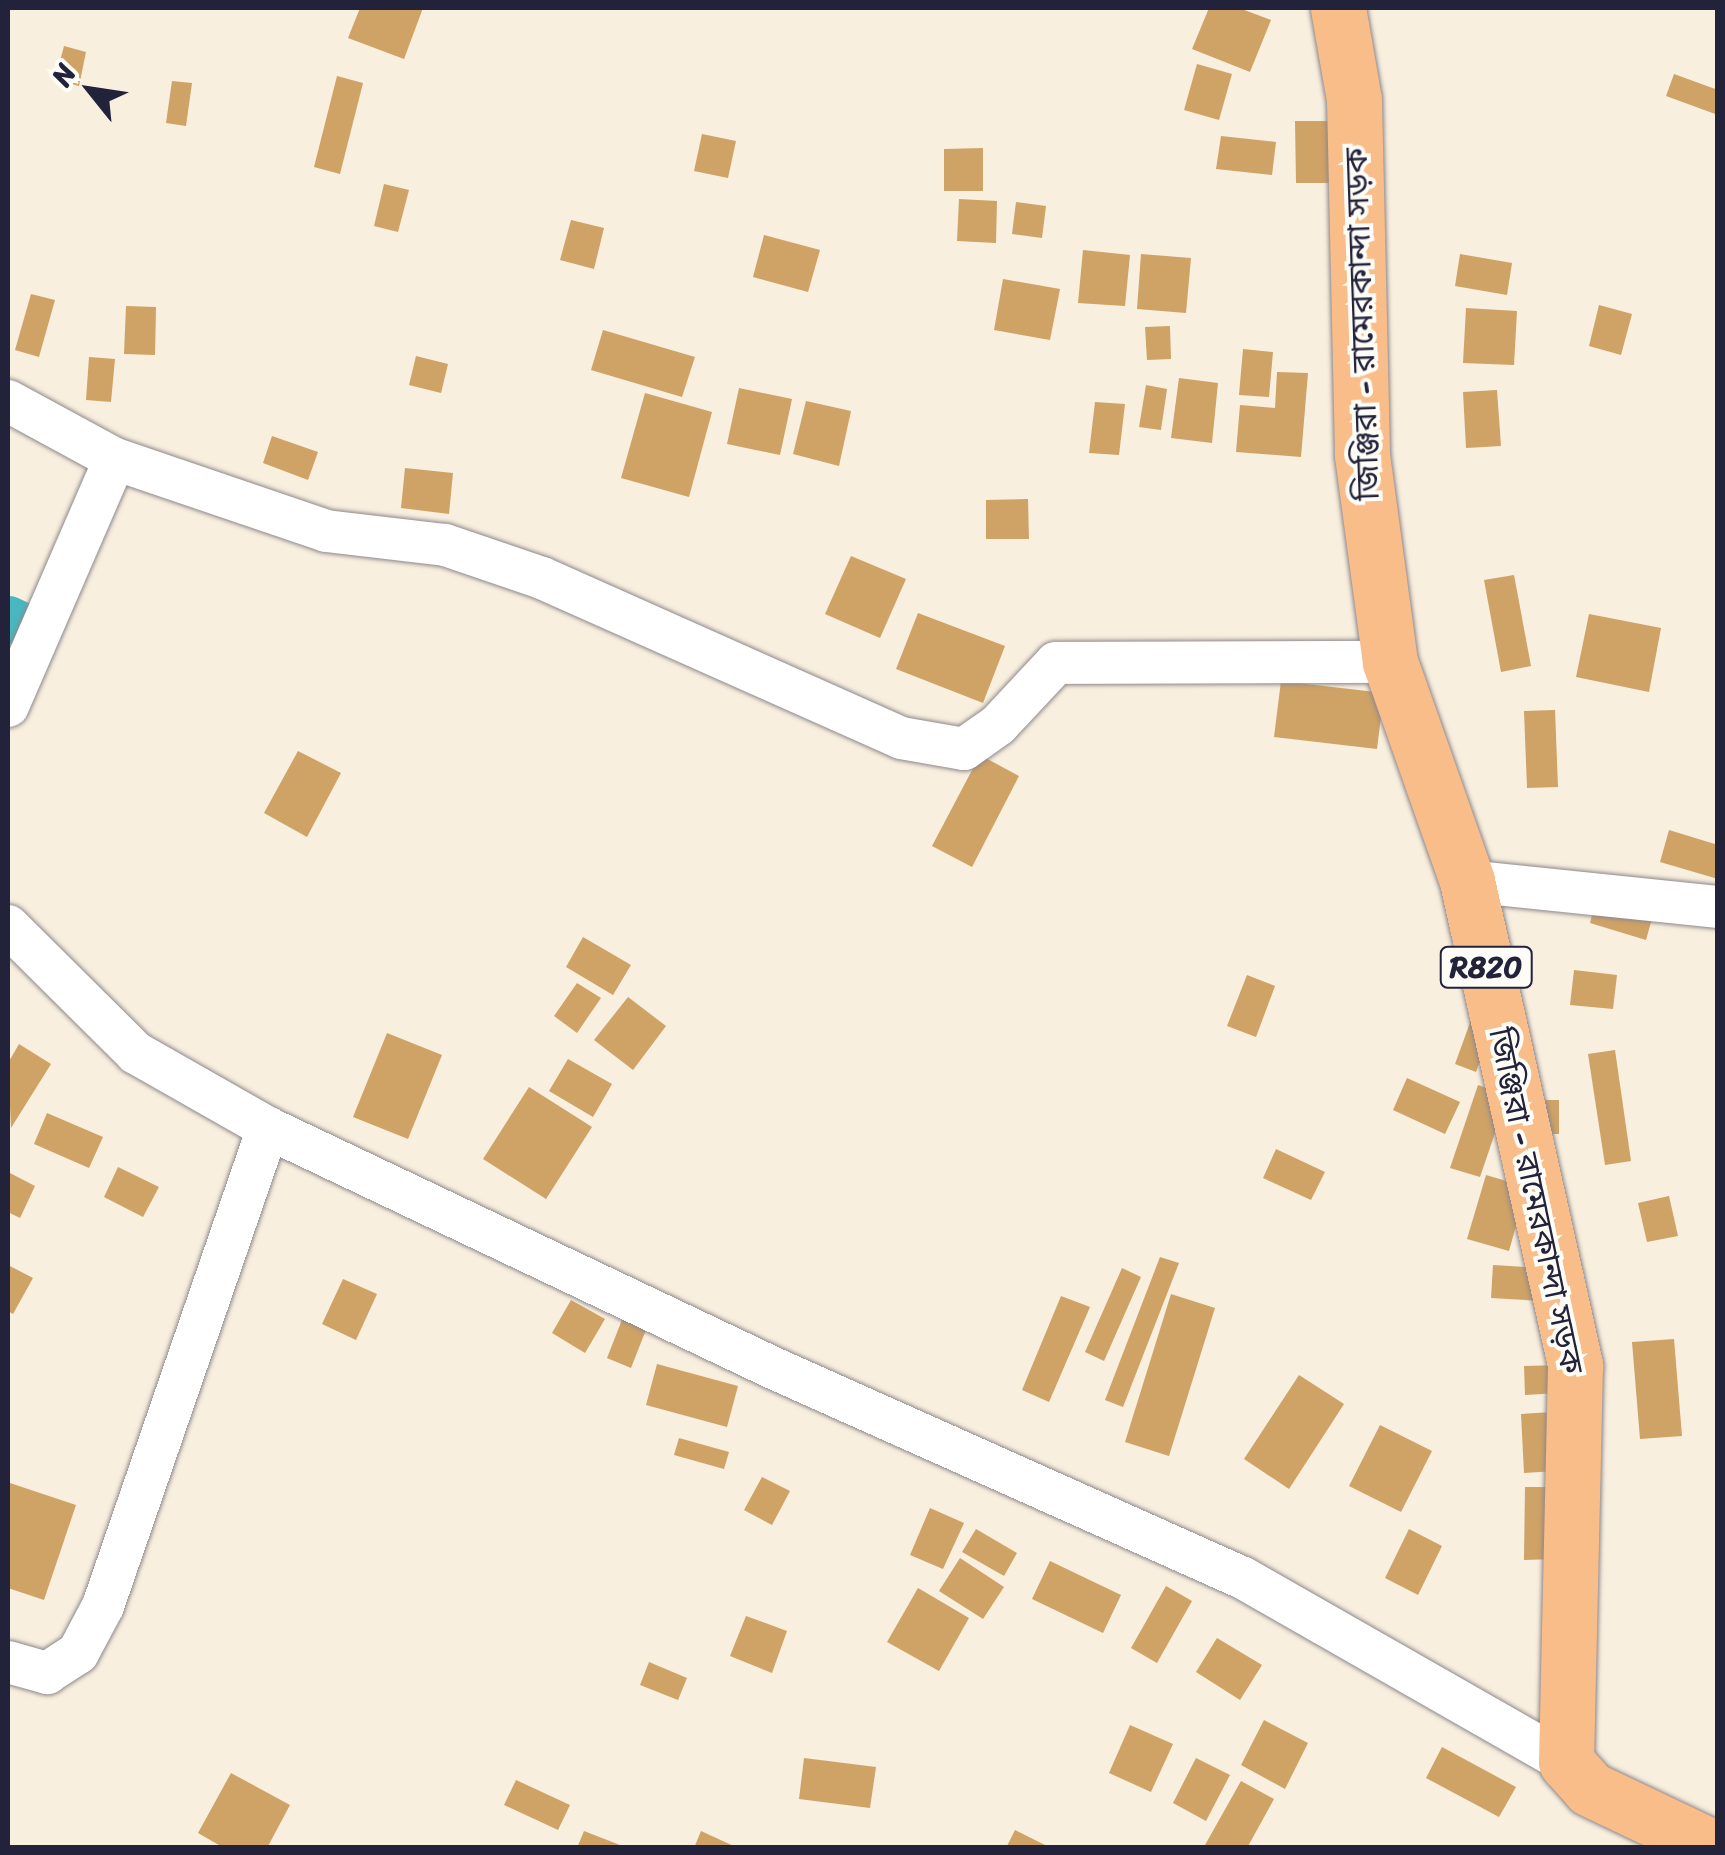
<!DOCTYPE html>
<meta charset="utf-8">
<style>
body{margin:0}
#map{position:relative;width:1725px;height:1855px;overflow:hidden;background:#f8efde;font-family:Sriracha,"Noto Sans Bengali",sans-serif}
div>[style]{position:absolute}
.canal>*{height:45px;margin:-22.5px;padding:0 22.5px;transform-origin:22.5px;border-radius:22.5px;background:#48b7bf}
.building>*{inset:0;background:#cfa266}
.roads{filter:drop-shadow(0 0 2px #8d888c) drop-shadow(0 0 2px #8d888c)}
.minor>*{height:42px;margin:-21px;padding:0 21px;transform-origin:21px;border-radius:21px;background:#fff}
.major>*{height:55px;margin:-27.5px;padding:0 27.5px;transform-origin:27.5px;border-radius:27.5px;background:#f8bd89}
span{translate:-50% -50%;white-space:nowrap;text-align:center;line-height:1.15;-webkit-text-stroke:8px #fdfcf7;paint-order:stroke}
.shield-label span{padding:2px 8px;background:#fdfcf7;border:2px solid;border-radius:8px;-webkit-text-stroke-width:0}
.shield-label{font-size:30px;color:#22223b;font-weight:700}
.street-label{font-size:32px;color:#22223b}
.frame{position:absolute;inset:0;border:10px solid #22223b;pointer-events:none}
.north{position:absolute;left:40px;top:40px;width:100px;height:100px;-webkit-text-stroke:8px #fdfcf7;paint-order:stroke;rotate:300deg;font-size:28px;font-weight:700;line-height:40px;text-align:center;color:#22223b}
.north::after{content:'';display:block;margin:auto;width:35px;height:45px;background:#22223b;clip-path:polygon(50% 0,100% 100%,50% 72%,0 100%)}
</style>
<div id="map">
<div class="canal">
<div style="left:8px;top:618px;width:21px;rotate:25deg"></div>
</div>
<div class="building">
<div style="clip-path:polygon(360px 8px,423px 8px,404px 59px,348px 38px)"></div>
<div style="clip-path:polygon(1209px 8px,1239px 8px,1271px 20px,1250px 72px,1192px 49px)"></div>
<div style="clip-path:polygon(64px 46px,86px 52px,79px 86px,55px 80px)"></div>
<div style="clip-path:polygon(1197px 64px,1232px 74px,1219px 120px,1184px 110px)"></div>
<div style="clip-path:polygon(1674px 74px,1718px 90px,1718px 115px,1666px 96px)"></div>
<div style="clip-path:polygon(337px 76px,363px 83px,340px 174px,314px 167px)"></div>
<div style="clip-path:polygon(172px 81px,192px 83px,186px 126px,166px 123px)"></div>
<div style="clip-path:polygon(1295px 121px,1329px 121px,1329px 183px,1296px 183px)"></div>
<div style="clip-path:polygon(702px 134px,736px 141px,728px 178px,694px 171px)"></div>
<div style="clip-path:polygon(1221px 136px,1276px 142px,1272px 175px,1216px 169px)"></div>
<div style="clip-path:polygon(983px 148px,983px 191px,944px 191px,944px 149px)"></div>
<div style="clip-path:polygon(384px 184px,409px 190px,398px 232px,374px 226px)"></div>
<div style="clip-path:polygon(959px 199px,997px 201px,996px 243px,957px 241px)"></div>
<div style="clip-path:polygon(1016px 202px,1046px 206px,1042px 238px,1012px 234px)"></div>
<div style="clip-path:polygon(571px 220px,604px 228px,594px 269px,560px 260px)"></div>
<div style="clip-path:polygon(764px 235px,820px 250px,808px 292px,753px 277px)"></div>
<div style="clip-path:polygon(1083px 250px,1130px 255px,1125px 306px,1078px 303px)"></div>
<div style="clip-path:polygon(1141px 254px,1191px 258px,1186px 313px,1137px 309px)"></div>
<div style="clip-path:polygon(1460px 254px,1512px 263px,1507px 295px,1455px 286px)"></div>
<div style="clip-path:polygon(1003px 279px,1060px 289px,1050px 340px,994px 330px)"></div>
<div style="clip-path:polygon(31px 294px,55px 300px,39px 357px,15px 350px)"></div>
<div style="clip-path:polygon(1599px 305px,1632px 314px,1621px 355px,1589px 346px)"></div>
<div style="clip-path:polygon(126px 306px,156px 307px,155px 355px,124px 354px)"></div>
<div style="clip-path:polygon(1466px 308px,1517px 311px,1514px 365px,1463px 363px)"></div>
<div style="clip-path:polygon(1170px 326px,1171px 359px,1147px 360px,1145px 327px)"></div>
<div style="clip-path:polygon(603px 330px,695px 357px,682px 397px,591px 370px)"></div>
<div style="clip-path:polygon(1243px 349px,1273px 352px,1269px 397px,1239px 395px)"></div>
<div style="clip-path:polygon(416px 356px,448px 364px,441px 393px,409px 385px)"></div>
<div style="clip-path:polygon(89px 357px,115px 359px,111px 402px,86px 400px)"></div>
<div style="clip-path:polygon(1277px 372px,1308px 373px,1301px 457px,1236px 452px,1240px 405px,1275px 408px)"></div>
<div style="clip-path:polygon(1179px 378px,1218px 383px,1212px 443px,1171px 438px)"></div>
<div style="clip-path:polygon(1146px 385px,1167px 389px,1161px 430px,1139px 427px)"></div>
<div style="clip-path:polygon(739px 388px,792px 399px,780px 455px,727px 444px)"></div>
<div style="clip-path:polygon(1497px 390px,1501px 446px,1466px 448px,1463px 392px)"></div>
<div style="clip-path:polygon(645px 393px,712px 412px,689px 497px,621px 478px)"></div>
<div style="clip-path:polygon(806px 401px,851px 411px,839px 466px,793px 454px)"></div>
<div style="clip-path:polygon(1095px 402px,1125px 404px,1119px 455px,1089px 453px)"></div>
<div style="clip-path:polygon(272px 436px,318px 452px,308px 480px,263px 463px)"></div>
<div style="clip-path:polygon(405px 468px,453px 473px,449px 514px,401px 508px)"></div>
<div style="clip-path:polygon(1028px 499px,1029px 539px,986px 539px,986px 500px)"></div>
<div style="clip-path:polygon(851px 556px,906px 579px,880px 638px,825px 614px)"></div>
<div style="clip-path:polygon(1514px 575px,1531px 666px,1501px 672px,1484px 580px)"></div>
<div style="clip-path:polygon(918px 613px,1005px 646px,983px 703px,896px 669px)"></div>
<div style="clip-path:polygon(1589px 614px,1661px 628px,1649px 692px,1576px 677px)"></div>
<div style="clip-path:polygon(1281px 681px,1384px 693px,1377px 749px,1274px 737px)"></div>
<div style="clip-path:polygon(1555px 710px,1558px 787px,1527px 788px,1524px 711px)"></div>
<div style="clip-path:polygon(298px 751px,341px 773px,307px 837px,264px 813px)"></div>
<div style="clip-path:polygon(980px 755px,1019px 776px,972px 867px,932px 846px)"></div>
<div style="clip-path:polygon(1669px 830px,1718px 845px,1718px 879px,1660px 862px)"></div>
<div style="clip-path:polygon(1596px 898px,1653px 915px,1646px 940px,1590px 923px)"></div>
<div style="clip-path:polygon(583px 937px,631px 965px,613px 995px,566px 967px)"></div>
<div style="clip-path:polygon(1574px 970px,1617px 975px,1613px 1009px,1570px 1005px)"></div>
<div style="clip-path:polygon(1247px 975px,1275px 986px,1256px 1037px,1227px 1026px)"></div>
<div style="clip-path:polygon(577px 983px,601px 998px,577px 1033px,554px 1016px)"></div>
<div style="clip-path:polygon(628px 997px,666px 1026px,633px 1070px,594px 1040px)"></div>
<div style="clip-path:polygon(1471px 1020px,1492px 1028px,1476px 1072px,1455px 1064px)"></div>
<div style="clip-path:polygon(387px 1033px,442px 1055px,408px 1139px,353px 1117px)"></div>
<div style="clip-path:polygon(19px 1044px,51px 1064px,11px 1128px,8px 1063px)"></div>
<div style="clip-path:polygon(1615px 1050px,1631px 1161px,1605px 1165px,1588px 1054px)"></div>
<div style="clip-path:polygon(568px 1059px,612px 1084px,593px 1117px,549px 1091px)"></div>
<div style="clip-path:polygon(1407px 1078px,1460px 1102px,1445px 1134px,1393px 1110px)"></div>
<div style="clip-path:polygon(1478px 1085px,1508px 1095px,1480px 1177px,1450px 1168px)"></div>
<div style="clip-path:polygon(529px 1087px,592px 1127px,546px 1199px,483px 1159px)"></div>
<div style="clip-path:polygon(1533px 1100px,1559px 1100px,1559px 1134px,1533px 1134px)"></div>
<div style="clip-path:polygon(47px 1113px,103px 1137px,89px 1168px,34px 1144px)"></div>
<div style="clip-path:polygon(1276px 1149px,1325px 1172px,1311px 1200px,1263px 1178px)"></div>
<div style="clip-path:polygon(118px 1167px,159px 1187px,143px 1217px,104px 1197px)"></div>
<div style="clip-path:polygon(8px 1172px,35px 1186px,20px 1218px,8px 1212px)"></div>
<div style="clip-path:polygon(1486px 1175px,1527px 1187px,1509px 1251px,1467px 1239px)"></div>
<div style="clip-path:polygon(1669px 1196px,1678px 1236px,1647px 1242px,1638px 1203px)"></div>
<div style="clip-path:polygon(1160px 1257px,1179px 1263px,1123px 1407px,1105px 1400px)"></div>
<div style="clip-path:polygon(8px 1265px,33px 1278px,13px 1314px,8px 1311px)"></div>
<div style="clip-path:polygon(1493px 1265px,1542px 1268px,1541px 1301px,1491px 1298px)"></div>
<div style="clip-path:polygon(1122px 1268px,1141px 1277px,1104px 1361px,1085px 1352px)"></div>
<div style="clip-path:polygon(343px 1279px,377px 1294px,356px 1340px,322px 1324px)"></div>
<div style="clip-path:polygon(1171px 1294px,1215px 1308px,1169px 1456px,1125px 1442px)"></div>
<div style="clip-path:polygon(1061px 1296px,1090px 1307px,1049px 1402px,1022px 1390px)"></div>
<div style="clip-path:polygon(571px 1300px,605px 1319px,585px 1353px,552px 1333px)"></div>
<div style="clip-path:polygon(627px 1307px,651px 1317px,631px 1368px,607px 1358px)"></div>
<div style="clip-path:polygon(1674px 1339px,1682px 1436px,1640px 1439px,1632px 1342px)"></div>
<div style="clip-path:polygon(657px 1364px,738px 1386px,727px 1427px,646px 1405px)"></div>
<div style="clip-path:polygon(1559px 1365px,1560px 1393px,1525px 1395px,1524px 1366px)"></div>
<div style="clip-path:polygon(1299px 1375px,1344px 1404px,1289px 1489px,1244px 1459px)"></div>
<div style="clip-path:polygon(1568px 1411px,1572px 1470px,1524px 1473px,1521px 1414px)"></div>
<div style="clip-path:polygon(1380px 1425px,1432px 1451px,1401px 1512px,1349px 1486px)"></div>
<div style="clip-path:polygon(679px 1438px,729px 1452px,724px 1469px,674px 1455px)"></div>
<div style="clip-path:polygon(762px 1477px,790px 1491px,772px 1525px,744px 1510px)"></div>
<div style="clip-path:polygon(10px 1483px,76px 1505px,44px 1600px,8px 1588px)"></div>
<div style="clip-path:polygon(1525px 1487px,1556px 1487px,1555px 1559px,1524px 1560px)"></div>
<div style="clip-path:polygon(930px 1508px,964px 1523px,943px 1569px,910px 1555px)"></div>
<div style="clip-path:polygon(976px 1529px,1017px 1553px,1004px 1576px,962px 1552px)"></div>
<div style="clip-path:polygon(1409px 1529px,1442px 1546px,1418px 1595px,1385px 1578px)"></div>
<div style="clip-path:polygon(960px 1558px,1004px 1587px,983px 1619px,939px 1591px)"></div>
<div style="clip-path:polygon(1050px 1561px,1121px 1595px,1103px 1633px,1032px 1599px)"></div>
<div style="clip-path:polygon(1166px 1586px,1192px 1601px,1157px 1663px,1131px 1648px)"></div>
<div style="clip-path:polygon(918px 1588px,969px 1618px,939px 1671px,887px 1642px)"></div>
<div style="clip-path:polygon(746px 1616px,787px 1631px,772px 1673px,730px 1656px)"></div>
<div style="clip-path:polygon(1217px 1638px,1262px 1665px,1240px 1700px,1196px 1672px)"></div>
<div style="clip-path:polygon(649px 1662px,687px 1678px,678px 1700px,640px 1685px)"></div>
<div style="clip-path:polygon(1264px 1720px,1308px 1743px,1285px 1789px,1241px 1765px)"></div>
<div style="clip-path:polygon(1130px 1725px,1173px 1744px,1151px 1792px,1109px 1773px)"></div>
<div style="clip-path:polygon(1442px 1747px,1516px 1787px,1499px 1817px,1426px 1778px)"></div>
<div style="clip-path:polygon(804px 1758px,876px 1767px,870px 1808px,799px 1799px)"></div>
<div style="clip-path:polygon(1196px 1758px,1230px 1775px,1206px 1821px,1173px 1803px)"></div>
<div style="clip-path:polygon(231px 1773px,290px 1805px,267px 1848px,224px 1848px,198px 1833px)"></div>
<div style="clip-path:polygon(516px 1780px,570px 1805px,558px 1830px,504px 1805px)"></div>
<div style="clip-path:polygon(1241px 1781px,1274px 1799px,1247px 1848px,1209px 1848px,1205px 1845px)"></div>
<div style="clip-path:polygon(1015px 1830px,1051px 1848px,1006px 1848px)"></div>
<div style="clip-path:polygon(584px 1831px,625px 1847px,625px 1848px,577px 1848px)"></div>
<div style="clip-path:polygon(701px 1831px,738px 1848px,694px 1848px)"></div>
</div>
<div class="roads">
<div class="minor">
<div style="left:8px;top:401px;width:122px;rotate:28.5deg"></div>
<div style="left:115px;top:459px;width:223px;rotate:18.8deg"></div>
<div style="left:326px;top:531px;width:120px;rotate:6.7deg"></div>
<div style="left:445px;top:545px;width:102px;rotate:18.8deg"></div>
<div style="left:542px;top:578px;width:393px;rotate:24deg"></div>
<div style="left:901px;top:738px;width:64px;rotate:9.9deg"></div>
<div style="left:964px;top:749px;width:42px;rotate:-35.2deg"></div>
<div style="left:998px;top:725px;width:85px;rotate:-46.9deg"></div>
<div style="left:1056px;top:663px;width:334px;rotate:-0.2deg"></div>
<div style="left:8px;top:706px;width:269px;rotate:-66.6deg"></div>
<div style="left:1467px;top:881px;width:252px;rotate:5.9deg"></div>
<div style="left:8px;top:926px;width:180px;rotate:44.8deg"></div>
<div style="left:136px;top:1053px;width:152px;rotate:29.6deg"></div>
<div style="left:268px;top:1128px;width:557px;rotate:25.41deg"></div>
<div style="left:771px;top:1367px;width:517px;rotate:24.09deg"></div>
<div style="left:1243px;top:1578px;width:372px;rotate:29.7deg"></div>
<div style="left:8px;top:1662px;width:41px;rotate:15.8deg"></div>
<div style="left:47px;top:1673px;width:37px;rotate:-33deg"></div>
<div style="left:78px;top:1653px;width:53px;rotate:-62deg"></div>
<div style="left:103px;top:1606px;width:506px;rotate:-70.96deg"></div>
</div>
<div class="major">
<div style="left:1338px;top:8px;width:93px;rotate:80.1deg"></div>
<div style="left:1354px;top:100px;width:355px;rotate:88.7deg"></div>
<div style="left:1362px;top:455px;width:209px;rotate:82.3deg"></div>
<div style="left:1390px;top:662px;width:232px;rotate:70.6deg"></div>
<div style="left:1467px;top:881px;width:497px;rotate:77.4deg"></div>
<div style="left:1575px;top:1366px;width:396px;rotate:91.3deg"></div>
<div style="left:1566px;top:1762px;width:36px;rotate:48deg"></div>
<div style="left:1590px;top:1789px;width:137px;rotate:25.4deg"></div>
</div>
</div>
<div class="shield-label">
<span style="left:1486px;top:967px">R820</span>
</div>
<div class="street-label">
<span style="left:1363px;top:324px;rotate:-92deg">জিঞ্জিরা - রামেরকান্দা সড়ক</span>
<span style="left:1535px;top:1201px;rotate:78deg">জিঞ্জিরা - রামেরকান্দা সড়ক</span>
</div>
<div class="frame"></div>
<div class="north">N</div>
</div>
